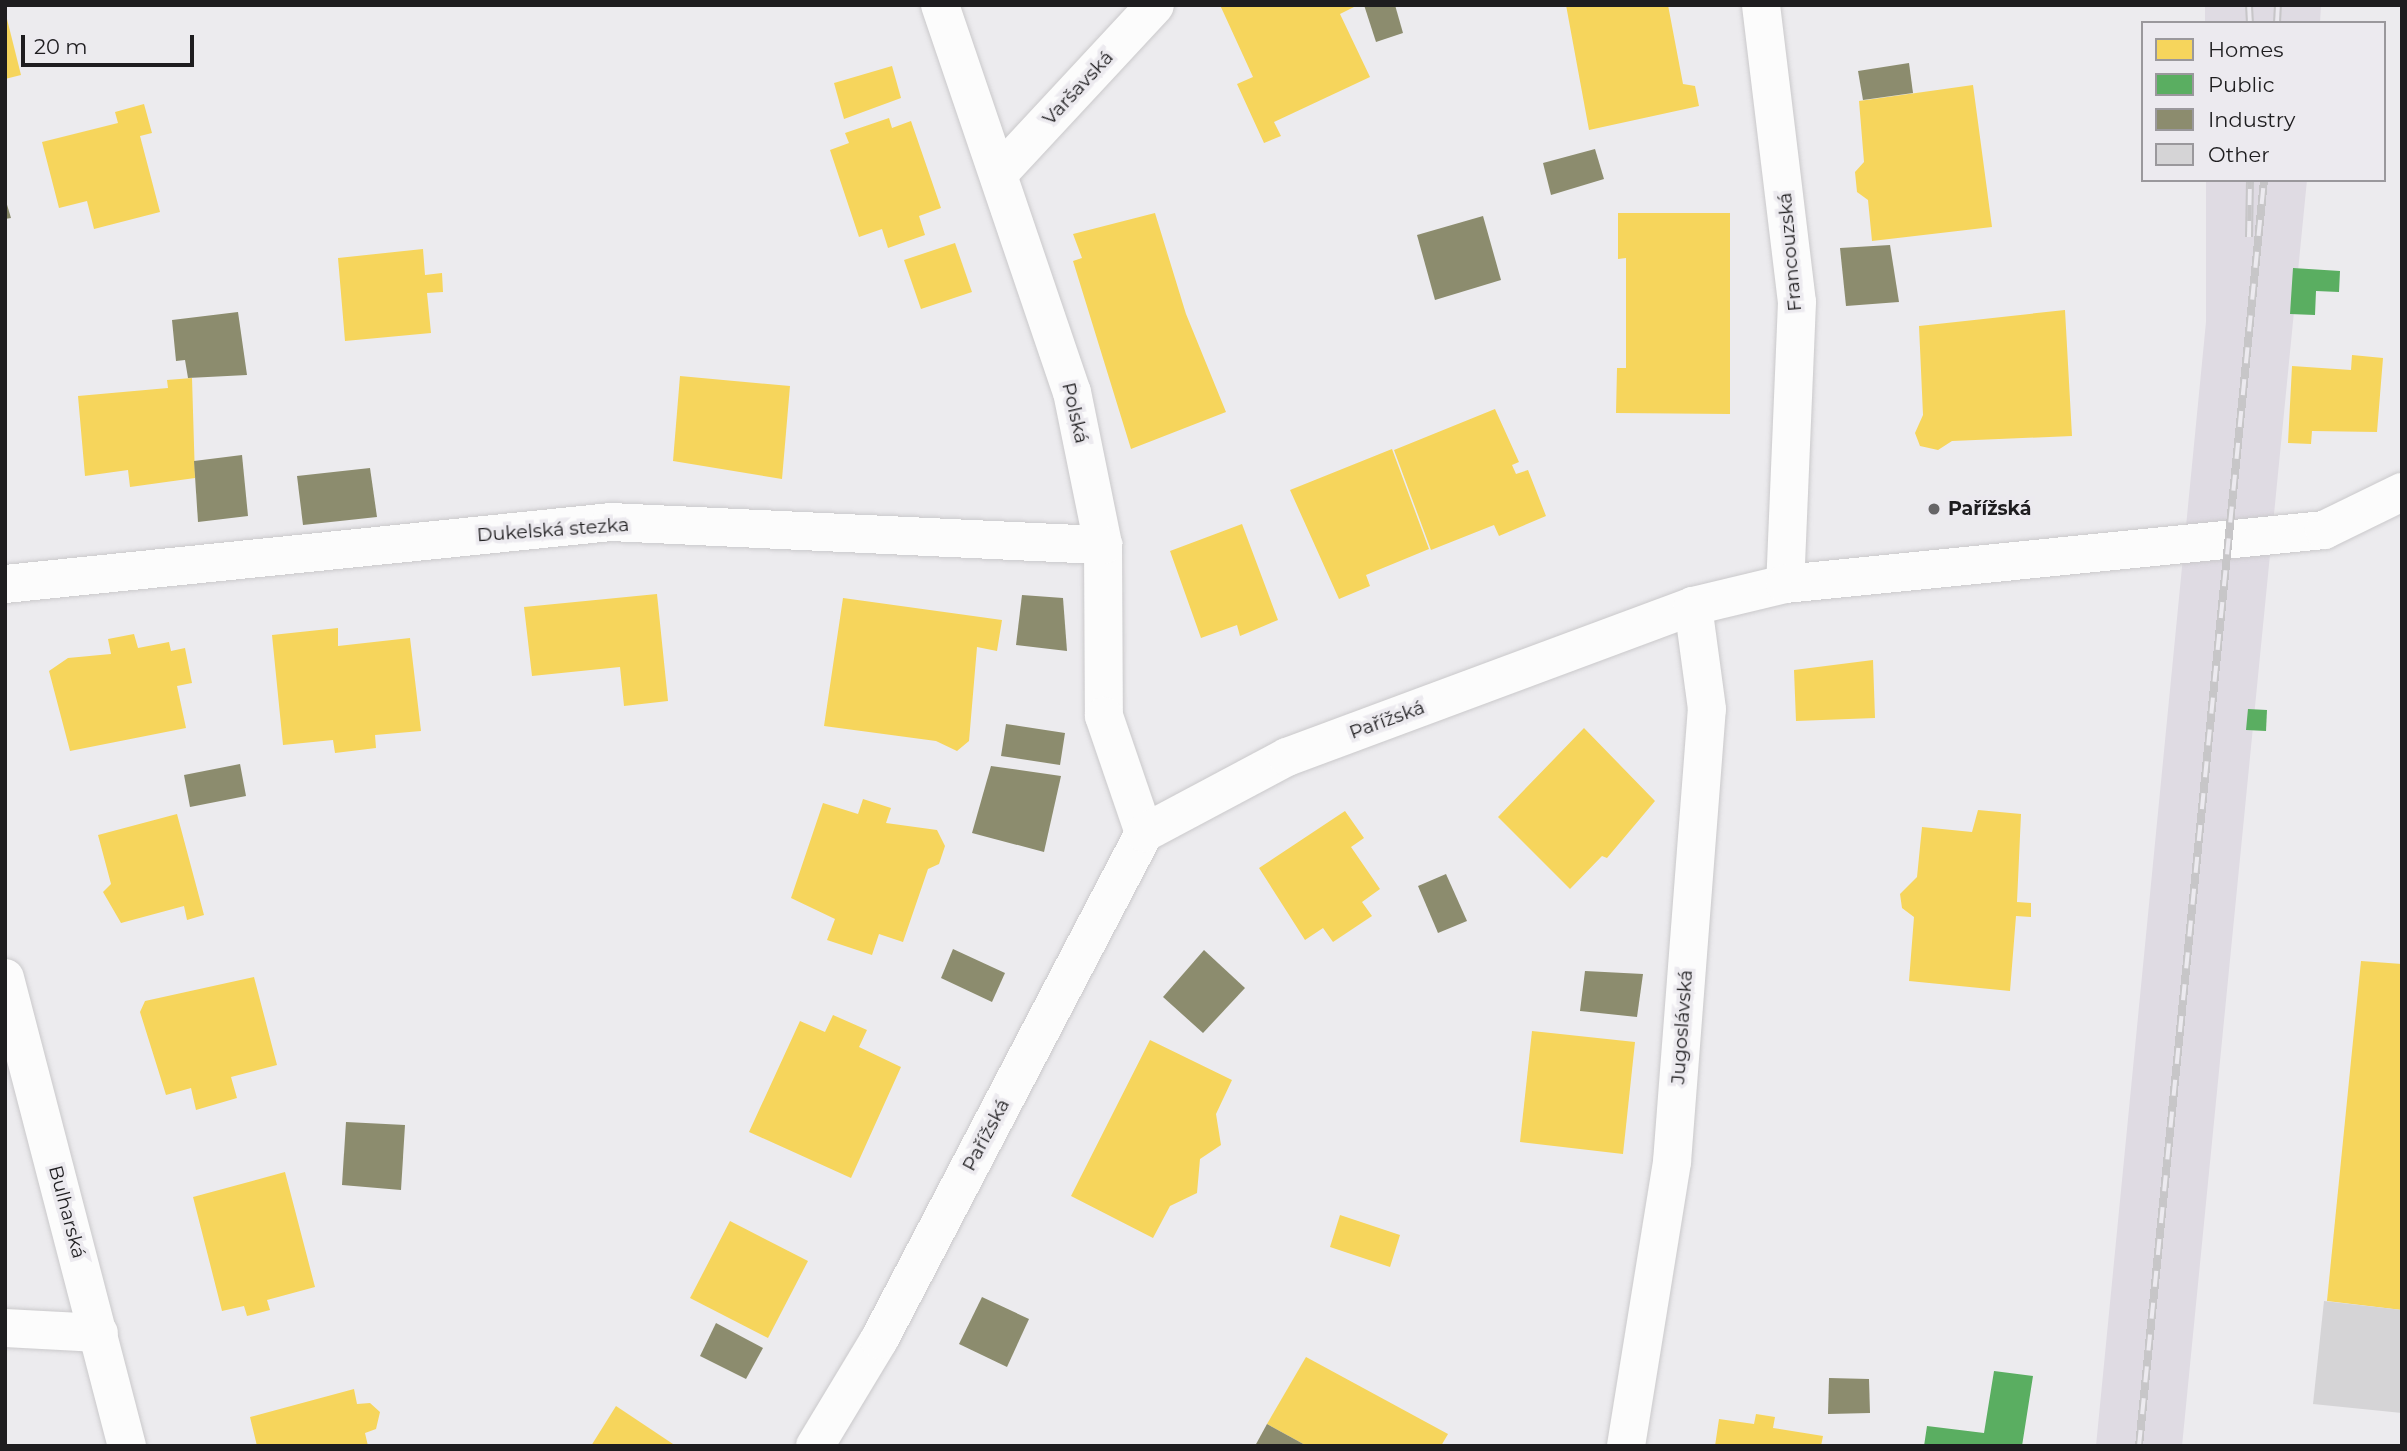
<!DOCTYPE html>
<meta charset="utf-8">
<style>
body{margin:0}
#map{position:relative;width:2407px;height:1451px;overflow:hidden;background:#ecebee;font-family:Montserrat,sans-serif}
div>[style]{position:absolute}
.built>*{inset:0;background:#dfdbe3}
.homes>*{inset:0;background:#f6d55c}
.public>*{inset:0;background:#5aae61}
.industry>*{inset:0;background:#8c8c6e}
.building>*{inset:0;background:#d5d4d6}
.roads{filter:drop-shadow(0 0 2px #cac9cb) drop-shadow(0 0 2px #cac9cb)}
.minor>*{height:38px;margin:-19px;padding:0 19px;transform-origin:19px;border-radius:19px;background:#fcfcfc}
.rail>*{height:8px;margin-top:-4px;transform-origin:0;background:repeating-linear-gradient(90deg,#eceaef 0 16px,#c7c6c8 0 32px);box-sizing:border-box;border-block:2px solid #c7c6c8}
.dots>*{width:19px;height:19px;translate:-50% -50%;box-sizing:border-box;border:4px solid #eceaef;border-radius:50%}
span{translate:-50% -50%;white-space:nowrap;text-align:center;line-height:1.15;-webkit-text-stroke:7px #eceaef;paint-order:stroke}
.street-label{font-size:19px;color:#1e1d1f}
.poi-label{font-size:19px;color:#1e1d1f;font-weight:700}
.left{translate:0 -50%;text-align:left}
.frame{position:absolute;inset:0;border:7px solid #1e1d1f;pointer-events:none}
.legend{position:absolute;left:2141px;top:21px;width:245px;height:161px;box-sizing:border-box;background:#eceaef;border:2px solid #9a989c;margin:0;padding:9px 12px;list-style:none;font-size:21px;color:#1e1d1f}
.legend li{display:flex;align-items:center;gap:14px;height:35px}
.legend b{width:35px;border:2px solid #9a989c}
.scale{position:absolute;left:21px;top:35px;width:173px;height:32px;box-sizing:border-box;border:4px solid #1e1d1f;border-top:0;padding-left:9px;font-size:21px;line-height:24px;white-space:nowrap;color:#1e1d1f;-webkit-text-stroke:5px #eceaef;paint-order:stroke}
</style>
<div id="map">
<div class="built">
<div style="clip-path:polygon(2205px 5px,2321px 5px,2320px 23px,2205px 23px)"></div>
<div style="clip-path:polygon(2206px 180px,2307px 180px,2182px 1446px,2096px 1446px,2206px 322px)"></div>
</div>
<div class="homes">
<div style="clip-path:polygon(1220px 5px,1358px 5px,1340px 14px,1370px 77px,1274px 122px,1281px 136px,1264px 143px,1237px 84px,1253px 77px)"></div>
<div style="clip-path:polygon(1566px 5px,1668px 5px,1683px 84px,1695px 86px,1699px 106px,1589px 130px)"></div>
<div style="clip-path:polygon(5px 11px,21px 75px,5px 79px)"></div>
<div style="clip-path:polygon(892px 66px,901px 98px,844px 119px,834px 83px)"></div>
<div style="clip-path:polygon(1973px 85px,1992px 227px,1872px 241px,1868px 200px,1857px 192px,1855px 172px,1864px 162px,1859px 101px)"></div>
<div style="clip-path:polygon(144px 104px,152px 133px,140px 136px,160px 212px,94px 229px,87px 201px,59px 208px,42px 142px,118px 123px,115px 112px)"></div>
<div style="clip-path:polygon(889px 118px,892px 128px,911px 121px,941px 208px,919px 216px,925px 235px,888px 248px,882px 229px,859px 237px,830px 150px,849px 143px,845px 133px)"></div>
<div style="clip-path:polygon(1155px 213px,1186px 314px,1226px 412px,1131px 449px,1073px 261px,1082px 258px,1073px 234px)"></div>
<div style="clip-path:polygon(1618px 213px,1730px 213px,1730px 414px,1616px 413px,1617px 368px,1626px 368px,1626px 258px,1618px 259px)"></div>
<div style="clip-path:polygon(955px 243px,972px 292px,921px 309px,904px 260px)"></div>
<div style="clip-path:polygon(423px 249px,425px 275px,442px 273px,443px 292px,427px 293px,431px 333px,345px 341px,338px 258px)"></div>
<div style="clip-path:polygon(2065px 310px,2072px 436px,1952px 441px,1938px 450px,1920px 446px,1915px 433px,1923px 415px,1919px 326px)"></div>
<div style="clip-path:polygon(2352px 355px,2383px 358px,2377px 432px,2312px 431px,2311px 444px,2288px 443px,2292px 366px,2351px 370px)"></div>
<div style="clip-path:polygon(680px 376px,790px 386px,782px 479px,673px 461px)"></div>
<div style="clip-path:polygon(192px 378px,195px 478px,130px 487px,128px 470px,85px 476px,78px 396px,168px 388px,167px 380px)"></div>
<div style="clip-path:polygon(1495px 409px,1519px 462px,1512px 465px,1516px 474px,1528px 470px,1546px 516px,1499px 536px,1494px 525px,1431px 550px,1394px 450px)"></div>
<div style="clip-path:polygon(1392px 449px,1429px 549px,1366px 575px,1370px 586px,1339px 599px,1290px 490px)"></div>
<div style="clip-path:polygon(1242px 524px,1278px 620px,1240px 636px,1237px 625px,1201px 638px,1170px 551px)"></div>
<div style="clip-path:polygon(657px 594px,668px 701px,624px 706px,620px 667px,532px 676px,524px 607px)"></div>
<div style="clip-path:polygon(843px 598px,1002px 620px,997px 651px,977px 647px,969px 741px,957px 751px,936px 741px,824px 726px)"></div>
<div style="clip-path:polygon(338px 628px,338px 646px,410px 638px,421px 731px,375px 735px,376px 748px,335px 753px,333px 740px,283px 745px,272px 635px)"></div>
<div style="clip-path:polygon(134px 634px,138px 648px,169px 642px,171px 651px,185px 648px,192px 683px,177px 686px,186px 728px,70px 751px,49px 671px,68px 658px,111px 654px,108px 639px)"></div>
<div style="clip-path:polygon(1873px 660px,1875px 718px,1796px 721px,1794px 670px)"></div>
<div style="clip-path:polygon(1584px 728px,1655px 801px,1607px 858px,1602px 856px,1570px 889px,1498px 817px)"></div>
<div style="clip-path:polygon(863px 799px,891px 808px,886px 823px,937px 830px,945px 846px,939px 864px,928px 869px,903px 942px,879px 934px,872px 955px,827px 940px,835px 919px,791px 898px,823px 803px,858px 814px)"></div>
<div style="clip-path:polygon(1978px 810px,2021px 814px,2017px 902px,2031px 903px,2031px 917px,2016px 916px,2010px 991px,1909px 981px,1914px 917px,1902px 908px,1900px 894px,1917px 877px,1922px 827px,1972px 832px)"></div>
<div style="clip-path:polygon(1345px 811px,1364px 838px,1351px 847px,1380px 889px,1362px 902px,1372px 916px,1333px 942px,1323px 928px,1305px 940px,1259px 868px)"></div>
<div style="clip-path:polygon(177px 814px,204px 915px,187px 920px,184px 906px,121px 923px,103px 892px,111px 884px,98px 835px)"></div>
<div style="clip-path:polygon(2361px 961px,2402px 964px,2402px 1310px,2327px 1301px)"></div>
<div style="clip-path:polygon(254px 977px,277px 1065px,231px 1077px,237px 1098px,196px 1110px,191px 1088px,166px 1095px,140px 1012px,145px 1001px)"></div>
<div style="clip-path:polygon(833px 1015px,867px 1030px,859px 1047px,901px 1067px,851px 1178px,749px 1132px,800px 1021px,825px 1032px)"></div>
<div style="clip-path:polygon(1532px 1031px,1635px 1042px,1623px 1154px,1520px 1142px)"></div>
<div style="clip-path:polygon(1150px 1040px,1232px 1080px,1216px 1114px,1221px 1145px,1200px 1159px,1197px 1193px,1170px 1206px,1153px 1238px,1071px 1196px)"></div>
<div style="clip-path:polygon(285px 1172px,315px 1287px,267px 1300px,270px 1310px,247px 1316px,244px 1306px,222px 1311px,193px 1197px)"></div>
<div style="clip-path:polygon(1340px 1215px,1400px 1235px,1390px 1267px,1330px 1247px)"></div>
<div style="clip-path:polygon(730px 1221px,808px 1261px,768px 1338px,690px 1298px)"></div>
<div style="clip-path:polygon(1306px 1357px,1448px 1434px,1441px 1446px,1307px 1446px,1267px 1424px)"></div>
<div style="clip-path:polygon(354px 1389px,357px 1404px,370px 1403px,380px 1412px,376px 1429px,365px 1433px,368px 1446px,257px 1446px,250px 1417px)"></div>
<div style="clip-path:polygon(616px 1406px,676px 1446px,591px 1446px)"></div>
<div style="clip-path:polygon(1756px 1414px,1775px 1417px,1773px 1428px,1823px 1436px,1821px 1446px,1715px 1446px,1719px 1419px,1754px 1424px)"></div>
</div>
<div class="public">
<div style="clip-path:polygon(2293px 268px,2340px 271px,2339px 292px,2316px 291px,2315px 315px,2290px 314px)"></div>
<div style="clip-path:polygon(2248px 709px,2267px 710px,2266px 731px,2246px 730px)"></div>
<div style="clip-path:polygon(1994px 1371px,2033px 1376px,2022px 1446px,1924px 1446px,1927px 1426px,1984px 1433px)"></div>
</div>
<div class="industry">
<div style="clip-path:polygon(1364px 5px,1395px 5px,1403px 33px,1376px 42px)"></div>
<div style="clip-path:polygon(1909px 63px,1913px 93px,1863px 100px,1858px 71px)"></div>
<div style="clip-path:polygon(1595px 149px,1604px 179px,1551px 195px,1543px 163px)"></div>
<div style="clip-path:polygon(5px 198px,11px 218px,5px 219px)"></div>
<div style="clip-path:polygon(1483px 216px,1501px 280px,1435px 300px,1417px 235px)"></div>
<div style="clip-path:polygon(1890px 245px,1899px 302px,1846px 306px,1840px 248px)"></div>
<div style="clip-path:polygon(238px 312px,247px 375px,188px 378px,185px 360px,176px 361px,172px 320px)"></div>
<div style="clip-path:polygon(242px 455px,248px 516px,198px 522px,194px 461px)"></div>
<div style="clip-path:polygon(370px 468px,377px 517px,303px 525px,297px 476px)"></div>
<div style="clip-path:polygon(1022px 595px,1063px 598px,1067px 651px,1016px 645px)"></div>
<div style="clip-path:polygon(1006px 724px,1065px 733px,1060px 765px,1001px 756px)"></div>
<div style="clip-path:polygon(240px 764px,246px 796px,190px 807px,184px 775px)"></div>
<div style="clip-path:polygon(991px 766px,1061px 776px,1044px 852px,972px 833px)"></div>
<div style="clip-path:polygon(1446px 874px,1467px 921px,1438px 933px,1418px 886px)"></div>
<div style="clip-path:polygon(953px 949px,1005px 973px,992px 1002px,941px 978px)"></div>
<div style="clip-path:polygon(1204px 950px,1245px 988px,1203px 1033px,1163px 997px)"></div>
<div style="clip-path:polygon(1585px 971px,1643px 974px,1637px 1017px,1580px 1011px)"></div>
<div style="clip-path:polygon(346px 1122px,405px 1125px,401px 1190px,342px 1185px)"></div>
<div style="clip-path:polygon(982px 1297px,1029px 1319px,1007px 1367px,959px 1344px)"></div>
<div style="clip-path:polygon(716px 1323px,763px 1348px,746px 1379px,700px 1356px)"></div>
<div style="clip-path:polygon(1829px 1378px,1869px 1379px,1870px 1413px,1828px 1414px)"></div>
<div style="clip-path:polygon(1267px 1424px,1307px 1446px,1255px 1446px)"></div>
</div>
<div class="building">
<div style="clip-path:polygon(2324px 1301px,2402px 1310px,2402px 1413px,2313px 1404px)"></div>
</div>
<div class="roads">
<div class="minor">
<div style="left:940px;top:5px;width:409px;rotate:71.2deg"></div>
<div style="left:1072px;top:392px;width:156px;rotate:78.5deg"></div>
<div style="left:1103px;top:545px;width:171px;rotate:89.7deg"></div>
<div style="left:1104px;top:716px;width:124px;rotate:71.1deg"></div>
<div style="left:1761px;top:5px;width:299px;rotate:83.1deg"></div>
<div style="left:1797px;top:302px;width:282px;rotate:92.4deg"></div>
<div style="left:1001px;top:171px;width:226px;rotate:-47.1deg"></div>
<div style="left:5px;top:584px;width:609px;rotate:-5.84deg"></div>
<div style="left:611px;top:522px;width:493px;rotate:2.7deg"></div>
<div style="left:5px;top:978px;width:484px;rotate:75.4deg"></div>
<div style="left:5px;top:1328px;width:94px;rotate:3deg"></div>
<div style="left:815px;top:1446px;width:124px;rotate:-58.9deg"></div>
<div style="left:879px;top:1340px;width:572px;rotate:-62.4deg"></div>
<div style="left:1144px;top:833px;width:162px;rotate:-28deg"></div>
<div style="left:1287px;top:757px;width:433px;rotate:-20.4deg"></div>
<div style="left:1693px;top:606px;width:95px;rotate:-13.4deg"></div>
<div style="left:1785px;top:584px;width:542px;rotate:-5.72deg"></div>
<div style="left:2324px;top:530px;width:87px;rotate:-26deg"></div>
<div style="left:1626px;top:1446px;width:288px;rotate:-80.8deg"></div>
<div style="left:1672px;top:1162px;width:454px;rotate:-85.6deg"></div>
<div style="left:1707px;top:709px;width:104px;rotate:-97.7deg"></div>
</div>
</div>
<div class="rail">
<div style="left:2249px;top:5px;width:18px;rotate:87deg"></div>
<div style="left:2277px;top:23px;width:18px;rotate:-87deg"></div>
<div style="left:2249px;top:237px;width:57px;rotate:-89deg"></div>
<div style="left:2139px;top:1446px;width:1272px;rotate:-84.36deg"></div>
</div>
<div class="dots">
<div style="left:1934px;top:509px;background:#666567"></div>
</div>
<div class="street-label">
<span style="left:1078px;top:88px;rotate:-47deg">Varšavská</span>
<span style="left:1790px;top:252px;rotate:-95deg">Francouzská</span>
<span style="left:1075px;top:413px;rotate:77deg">Polská</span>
<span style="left:553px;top:530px;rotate:-4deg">Dukelská stezka</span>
<span style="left:1387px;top:720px;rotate:-20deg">Pařížská</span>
<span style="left:1682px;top:1027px;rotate:-86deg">Jugoslávská</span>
<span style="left:986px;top:1135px;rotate:-62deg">Pařížská</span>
<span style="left:67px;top:1212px;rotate:75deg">Bulharská</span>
</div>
<div class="poi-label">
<span class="left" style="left:1948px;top:509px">Pařížská</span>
</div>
<div class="frame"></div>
<ul class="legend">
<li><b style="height:19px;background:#f6d55c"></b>Homes</li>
<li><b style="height:19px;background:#5aae61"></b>Public</li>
<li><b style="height:19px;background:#8c8c6e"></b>Industry</li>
<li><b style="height:19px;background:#d5d4d6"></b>Other</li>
</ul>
<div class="scale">20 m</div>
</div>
